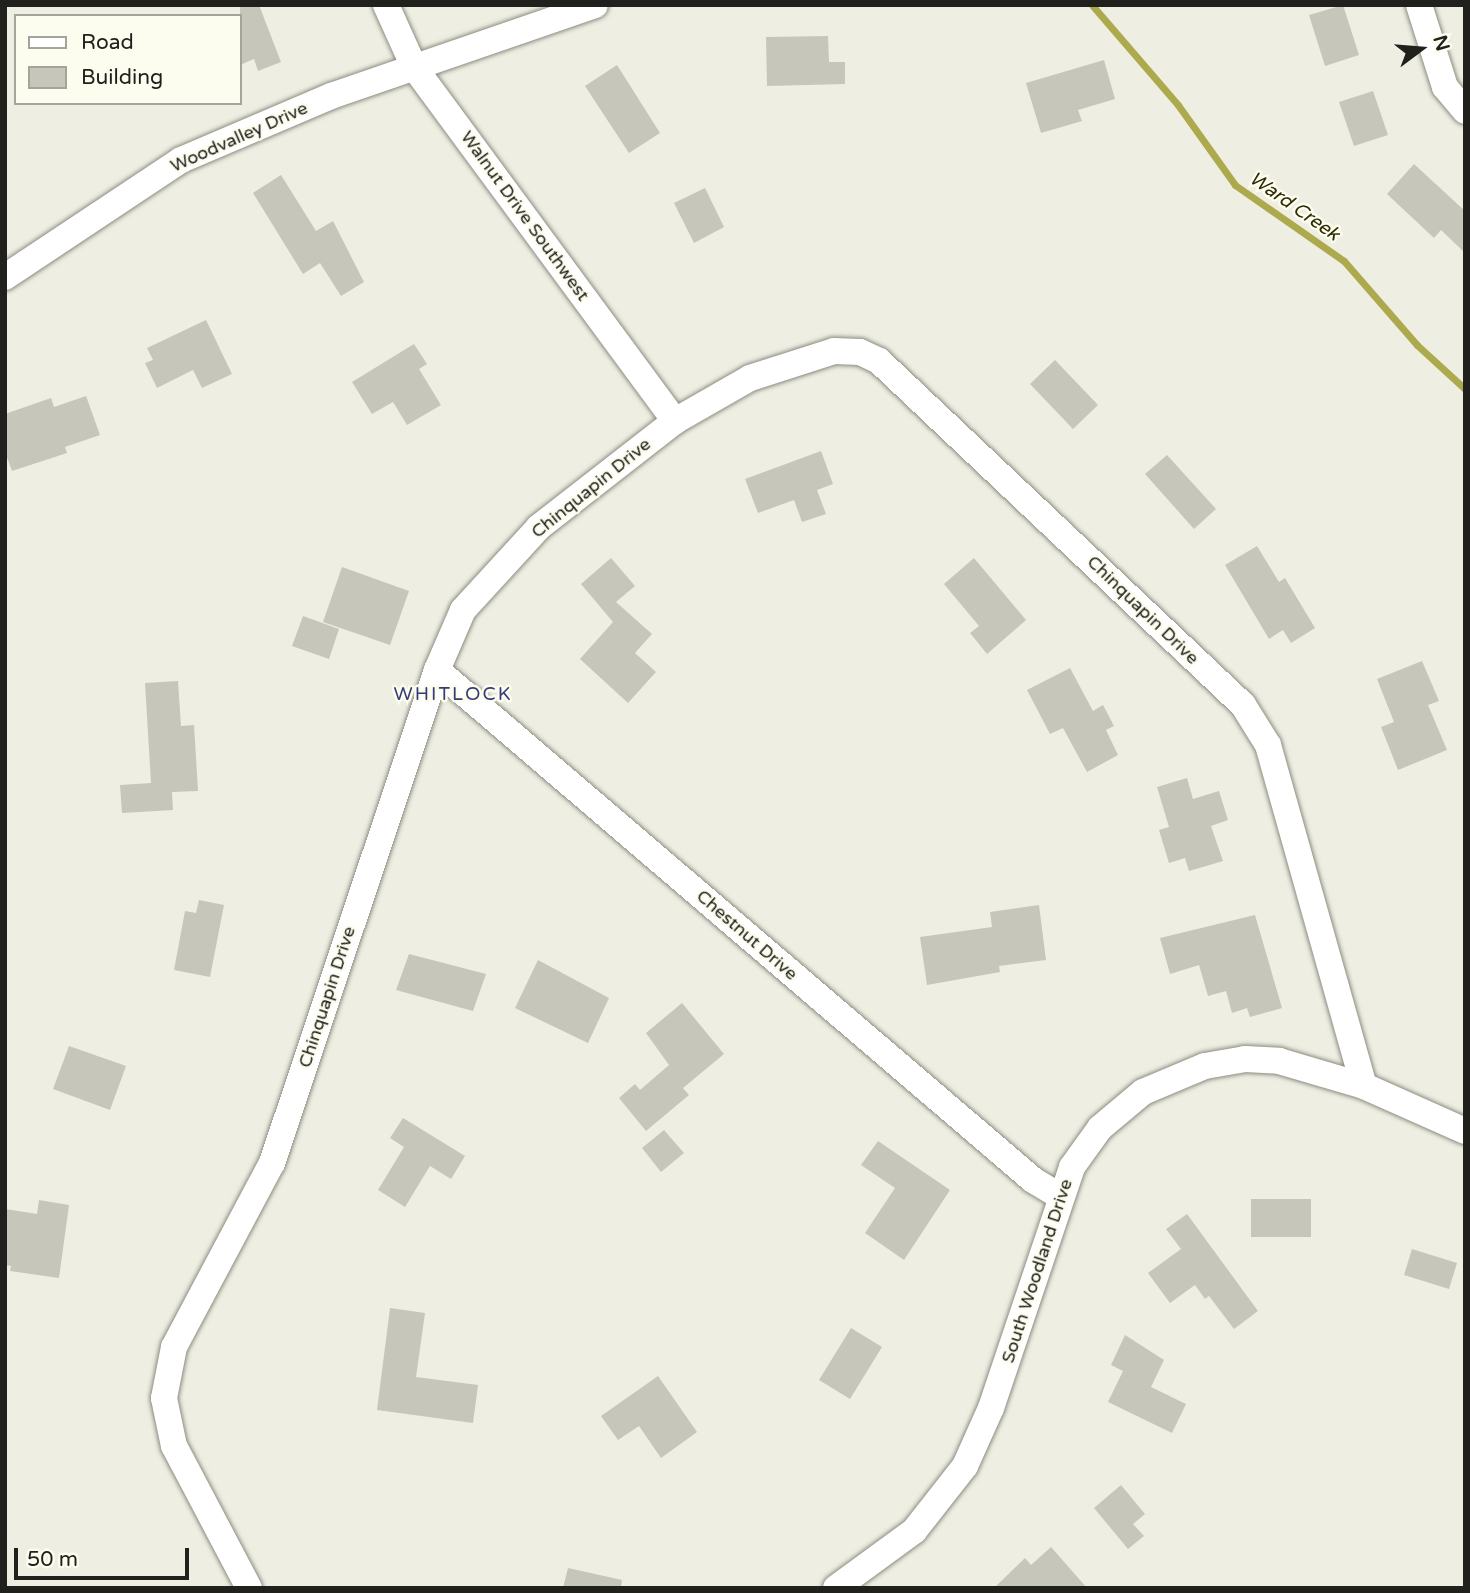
<!DOCTYPE html>
<style>
body{margin:0}
#map{position:relative;width:1470px;height:1593px;overflow:hidden;background:#eeeee2;font-family:"Varela Round",sans-serif}
div>[style]{position:absolute}
.stream>*{height:7px;margin:-3.5px;padding:0 3.5px;transform-origin:3.5px;border-radius:3.5px;background:#ada94d}
.building>*{inset:0;background:#c6c6ba}
.roads{filter:drop-shadow(0 0 2px #8d8c81) drop-shadow(0 0 2px #8d8c81)}
.minor>*{height:26px;margin:-13px;padding:0 13px;transform-origin:13px;border-radius:13px;background:#fff}
span{translate:-50% -50%;white-space:nowrap;text-align:center;line-height:1.15;-webkit-text-stroke:5px #fcfcef;paint-order:stroke}
.street-label{font-size:18px;color:#20201c}
.water-label{font-size:19px;color:#2d2b02;font-style:italic}
.neighbourhood-label{font-size:19px;color:#353b77;letter-spacing:2px}
.frame{position:absolute;inset:0;border:7px solid #20201c;pointer-events:none}
.legend{position:absolute;left:14px;top:14px;width:228px;height:91px;box-sizing:border-box;background:#fcfcef;border:2px solid #a4a49b;margin:0;padding:9px 12px;list-style:none;font-size:21px;color:#20201c}
.legend li{display:flex;align-items:center;gap:14px;height:35px}
.legend b{width:35px;border:2px solid #a4a49b}
.north{position:absolute;left:1386px;top:14px;width:70px;height:70px;-webkit-text-stroke:5px #fcfcef;paint-order:stroke;rotate:74deg;font-size:19px;font-weight:700;line-height:28px;text-align:center;color:#20201c}
.north::after{content:'';display:block;margin:auto;width:24px;height:32px;background:#20201c;clip-path:polygon(50% 0,100% 100%,50% 72%,0 100%)}
.scale{position:absolute;left:14px;top:1548px;width:175px;height:32px;box-sizing:border-box;border:4px solid #20201c;border-top:0;padding-left:9px;font-size:21px;line-height:24px;white-space:nowrap;color:#20201c;-webkit-text-stroke:5px #fcfcef;paint-order:stroke}
</style>
<div id="map">
<div class="stream">
<div style="left:1092px;top:5px;width:132px;rotate:49.3deg"></div>
<div style="left:1178px;top:105px;width:98px;rotate:54.5deg"></div>
<div style="left:1235px;top:185px;width:133px;rotate:34.9deg"></div>
<div style="left:1344px;top:261px;width:111px;rotate:49deg"></div>
<div style="left:1417px;top:345px;width:65px;rotate:42.5deg"></div>
</div>
<div class="building">
<div style="clip-path:polygon(240px 5px,259px 5px,281px 62px,258px 71px,254px 59px,240px 65px)"></div>
<div style="clip-path:polygon(1343px 5px,1359px 55px,1325px 66px,1309px 15px)"></div>
<div style="clip-path:polygon(828px 36px,829px 62px,845px 62px,845px 84px,767px 86px,766px 37px)"></div>
<div style="clip-path:polygon(1104px 60px,1115px 99px,1078px 110px,1082px 121px,1041px 133px,1026px 83px)"></div>
<div style="clip-path:polygon(617px 65px,660px 133px,629px 153px,585px 86px)"></div>
<div style="clip-path:polygon(1373px 91px,1388px 135px,1354px 146px,1339px 102px)"></div>
<div style="clip-path:polygon(1414px 164px,1465px 211px,1465px 253px,1441px 230px,1434px 238px,1387px 194px)"></div>
<div style="clip-path:polygon(281px 175px,316px 231px,333px 221px,364px 282px,341px 296px,320px 263px,303px 274px,253px 193px)"></div>
<div style="clip-path:polygon(705px 188px,724px 227px,694px 243px,674px 203px)"></div>
<div style="clip-path:polygon(206px 320px,232px 374px,202px 388px,193px 370px,157px 388px,145px 363px,153px 360px,147px 348px)"></div>
<div style="clip-path:polygon(414px 344px,427px 364px,419px 369px,441px 405px,407px 425px,393px 402px,372px 414px,352px 382px)"></div>
<div style="clip-path:polygon(1055px 360px,1098px 405px,1073px 429px,1030px 384px)"></div>
<div style="clip-path:polygon(86px 396px,100px 435px,65px 447px,67px 453px,12px 471px,5px 452px,5px 414px,51px 398px,54px 407px)"></div>
<div style="clip-path:polygon(821px 451px,833px 484px,817px 490px,826px 514px,802px 522px,794px 500px,758px 513px,745px 479px)"></div>
<div style="clip-path:polygon(1167px 455px,1216px 509px,1194px 529px,1145px 474px)"></div>
<div style="clip-path:polygon(1257px 546px,1279px 582px,1285px 578px,1315px 628px,1291px 643px,1283px 630px,1269px 639px,1225px 565px)"></div>
<div style="clip-path:polygon(611px 558px,635px 586px,616px 602px,652px 634px,635px 653px,656px 672px,628px 703px,580px 659px,613px 622px,581px 584px)"></div>
<div style="clip-path:polygon(974px 558px,1026px 620px,987px 654px,970px 633px,979px 626px,944px 584px)"></div>
<div style="clip-path:polygon(342px 567px,409px 591px,390px 645px,323px 622px)"></div>
<div style="clip-path:polygon(303px 616px,339px 629px,329px 659px,292px 646px)"></div>
<div style="clip-path:polygon(1422px 661px,1439px 701px,1428px 705px,1447px 750px,1398px 770px,1381px 727px,1394px 722px,1377px 679px)"></div>
<div style="clip-path:polygon(1070px 668px,1093px 711px,1103px 705px,1114px 726px,1106px 730px,1118px 755px,1087px 772px,1063px 728px,1050px 734px,1027px 690px)"></div>
<div style="clip-path:polygon(178px 681px,181px 726px,194px 725px,198px 791px,172px 792px,173px 810px,122px 813px,120px 785px,151px 783px,145px 683px)"></div>
<div style="clip-path:polygon(1187px 778px,1193px 799px,1219px 791px,1228px 820px,1211px 826px,1223px 861px,1189px 871px,1185px 858px,1169px 863px,1159px 830px,1169px 827px,1157px 787px)"></div>
<div style="clip-path:polygon(199px 900px,224px 905px,210px 977px,174px 970px,185px 911px,196px 913px)"></div>
<div style="clip-path:polygon(1039px 905px,1046px 960px,999px 966px,1000px 972px,927px 985px,920px 937px,992px 927px,990px 912px)"></div>
<div style="clip-path:polygon(1255px 915px,1282px 1008px,1250px 1017px,1247px 1008px,1232px 1013px,1226px 991px,1208px 996px,1199px 965px,1170px 974px,1160px 938px)"></div>
<div style="clip-path:polygon(409px 954px,486px 974px,473px 1011px,396px 990px)"></div>
<div style="clip-path:polygon(538px 960px,609px 998px,588px 1043px,515px 1008px)"></div>
<div style="clip-path:polygon(682px 1003px,724px 1054px,683px 1088px,689px 1095px,646px 1131px,619px 1098px,635px 1084px,640px 1090px,669px 1065px,646px 1033px)"></div>
<div style="clip-path:polygon(69px 1046px,126px 1066px,110px 1110px,53px 1089px)"></div>
<div style="clip-path:polygon(403px 1118px,465px 1156px,451px 1179px,430px 1166px,405px 1207px,378px 1190px,404px 1147px,390px 1138px)"></div>
<div style="clip-path:polygon(664px 1130px,684px 1153px,661px 1172px,642px 1148px)"></div>
<div style="clip-path:polygon(878px 1141px,950px 1190px,904px 1260px,865px 1233px,895px 1188px,861px 1165px)"></div>
<div style="clip-path:polygon(1251px 1199px,1311px 1199px,1311px 1237px,1251px 1237px)"></div>
<div style="clip-path:polygon(39px 1200px,69px 1205px,59px 1278px,10px 1271px,11px 1266px,5px 1265px,5px 1209px,37px 1214px)"></div>
<div style="clip-path:polygon(1187px 1214px,1258px 1311px,1234px 1329px,1209px 1296px,1205px 1299px,1195px 1285px,1170px 1303px,1148px 1273px,1181px 1249px,1166px 1229px)"></div>
<div style="clip-path:polygon(1412px 1249px,1457px 1263px,1449px 1289px,1404px 1275px)"></div>
<div style="clip-path:polygon(390px 1308px,425px 1313px,416px 1377px,478px 1385px,473px 1423px,377px 1410px)"></div>
<div style="clip-path:polygon(851px 1328px,882px 1347px,850px 1399px,819px 1380px)"></div>
<div style="clip-path:polygon(1125px 1335px,1164px 1360px,1151px 1387px,1186px 1404px,1172px 1433px,1108px 1402px,1123px 1371px,1111px 1365px)"></div>
<div style="clip-path:polygon(658px 1376px,697px 1432px,661px 1458px,639px 1426px,618px 1440px,601px 1416px)"></div>
<div style="clip-path:polygon(1121px 1485px,1145px 1514px,1133px 1524px,1144px 1536px,1128px 1549px,1094px 1508px)"></div>
<div style="clip-path:polygon(1051px 1547px,1087px 1588px,994px 1588px,1025px 1558px,1031px 1565px)"></div>
<div style="clip-path:polygon(568px 1568px,622px 1580px,621px 1588px,563px 1588px)"></div>
</div>
<div class="roads">
<div class="minor">
<div style="left:386px;top:5px;width:68px;rotate:65.7deg"></div>
<div style="left:414px;top:67px;width:440px;rotate:53.6deg"></div>
<div style="left:1419px;top:5px;width:86px;rotate:72.4deg"></div>
<div style="left:1445px;top:87px;width:31px;rotate:50deg"></div>
<div style="left:5px;top:277px;width:211px;rotate:-33.6deg"></div>
<div style="left:181px;top:160px;width:163px;rotate:-23.1deg"></div>
<div style="left:331px;top:96px;width:279px;rotate:-19deg"></div>
<div style="left:437px;top:670px;width:784px;rotate:40.55deg"></div>
<div style="left:1033px;top:1180px;width:31px;rotate:31deg"></div>
<div style="left:249px;top:1588px;width:161px;rotate:-117.8deg"></div>
<div style="left:174px;top:1446px;width:49px;rotate:-101.8deg"></div>
<div style="left:164px;top:1398px;width:52px;rotate:-78.9deg"></div>
<div style="left:174px;top:1347px;width:208px;rotate:-62deg"></div>
<div style="left:272px;top:1163px;width:520px;rotate:-71.5deg"></div>
<div style="left:437px;top:670px;width:65px;rotate:-66.6deg"></div>
<div style="left:463px;top:610px;width:113px;rotate:-47.5deg"></div>
<div style="left:539px;top:527px;width:172px;rotate:-37.9deg"></div>
<div style="left:675px;top:421px;width:86px;rotate:-29.8deg"></div>
<div style="left:750px;top:378px;width:88px;rotate:-17.8deg"></div>
<div style="left:834px;top:351px;width:26px;rotate:2deg"></div>
<div style="left:860px;top:352px;width:21px;rotate:25deg"></div>
<div style="left:879px;top:361px;width:501px;rotate:43.38deg"></div>
<div style="left:1243px;top:705px;width:47px;rotate:58deg"></div>
<div style="left:1268px;top:745px;width:354px;rotate:74.3deg"></div>
<div style="left:836px;top:1588px;width:97px;rotate:-36.2deg"></div>
<div style="left:914px;top:1531px;width:83px;rotate:-51.9deg"></div>
<div style="left:965px;top:1466px;width:64px;rotate:-65.9deg"></div>
<div style="left:991px;top:1408px;width:254px;rotate:-71.4deg"></div>
<div style="left:1072px;top:1167px;width:48px;rotate:-54.3deg"></div>
<div style="left:1100px;top:1128px;width:56px;rotate:-39.9deg"></div>
<div style="left:1143px;top:1092px;width:67px;rotate:-22.8deg"></div>
<div style="left:1205px;top:1066px;width:41px;rotate:-9.9deg"></div>
<div style="left:1245px;top:1059px;width:34px;rotate:3deg"></div>
<div style="left:1279px;top:1061px;width:89px;rotate:16.4deg"></div>
<div style="left:1364px;top:1086px;width:111px;rotate:24deg"></div>
</div>
</div>
<div class="street-label">
<span style="left:239px;top:137px;rotate:-24deg">Woodvalley Drive</span>
<span style="left:525px;top:216px;rotate:54deg">Walnut Drive Southwest</span>
<span style="left:591px;top:488px;rotate:-39deg">Chinquapin Drive</span>
<span style="left:1143px;top:610px;rotate:44deg">Chinquapin Drive</span>
<span style="left:747px;top:935px;rotate:41deg">Chestnut Drive</span>
<span style="left:327px;top:997px;rotate:-72deg">Chinquapin Drive</span>
<span style="left:1037px;top:1271px;rotate:-72deg">South Woodland Drive</span>
</div>
<div class="water-label">
<span style="left:1294px;top:207px;rotate:35deg">Ward Creek</span>
</div>
<div class="neighbourhood-label">
<span style="left:453px;top:695px">WHITLOCK</span>
</div>
<div class="frame"></div>
<ul class="legend">
<li><b style="height:9px;background:#fff"></b>Road</li>
<li><b style="height:19px;background:#c6c6ba"></b>Building</li>
</ul>
<div class="north">N</div>
<div class="scale">50 m</div>
</div>
